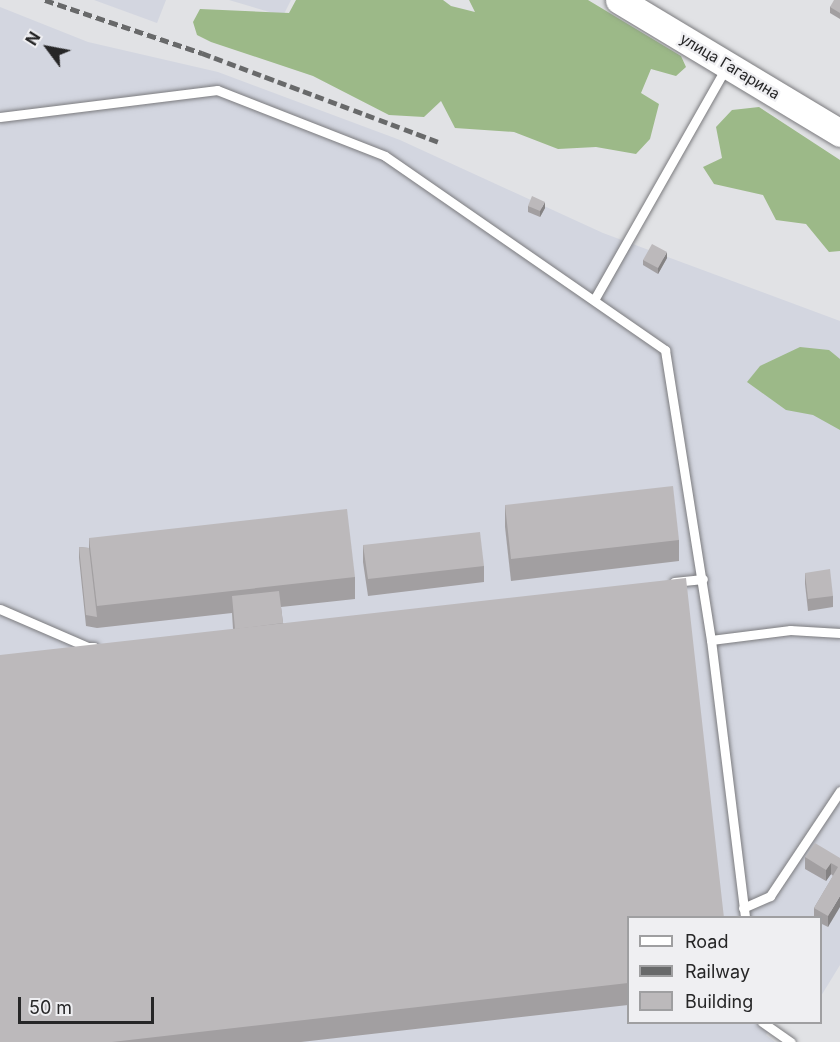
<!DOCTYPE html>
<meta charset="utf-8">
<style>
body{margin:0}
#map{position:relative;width:840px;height:1042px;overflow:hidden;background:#e1e2e5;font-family:Inter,sans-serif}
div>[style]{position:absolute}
.built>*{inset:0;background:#d3d6e0}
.forest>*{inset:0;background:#9cb988}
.roads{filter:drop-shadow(0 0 2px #7b7b7e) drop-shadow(0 0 2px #7b7b7e)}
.service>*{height:9px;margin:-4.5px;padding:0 4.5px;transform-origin:4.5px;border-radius:4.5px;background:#fff}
.secondary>*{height:27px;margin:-13.5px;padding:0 13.5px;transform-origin:13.5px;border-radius:13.5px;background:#fff}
.rail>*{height:4.5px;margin-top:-2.25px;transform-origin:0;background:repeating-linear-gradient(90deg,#68696a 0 9px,transparent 0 13.5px)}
.wall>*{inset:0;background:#a29fa1}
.shaded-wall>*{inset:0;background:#848283}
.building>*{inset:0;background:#bcb9bb}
span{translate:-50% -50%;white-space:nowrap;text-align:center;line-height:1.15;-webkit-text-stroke:4.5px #efeff2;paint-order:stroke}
.street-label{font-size:15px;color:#262627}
.legend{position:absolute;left:627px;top:916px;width:195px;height:108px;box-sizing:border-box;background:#efeff2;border:2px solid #9f9fa1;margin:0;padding:8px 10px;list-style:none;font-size:18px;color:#262627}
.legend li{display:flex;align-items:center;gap:12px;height:30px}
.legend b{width:30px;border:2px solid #9f9fa1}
.north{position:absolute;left:18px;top:18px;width:60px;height:60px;-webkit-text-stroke:4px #efeff2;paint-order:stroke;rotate:302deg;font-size:16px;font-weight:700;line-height:24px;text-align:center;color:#262627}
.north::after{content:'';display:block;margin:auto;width:21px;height:27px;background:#262627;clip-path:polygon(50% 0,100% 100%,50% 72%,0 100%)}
.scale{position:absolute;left:18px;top:997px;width:136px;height:27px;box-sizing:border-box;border:3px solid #262627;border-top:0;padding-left:8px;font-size:18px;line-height:21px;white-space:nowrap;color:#262627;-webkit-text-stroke:4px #efeff2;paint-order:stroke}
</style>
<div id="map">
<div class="built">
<div style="clip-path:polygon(94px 0,166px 0,157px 23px)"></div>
<div style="clip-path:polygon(229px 0,291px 0,283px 16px)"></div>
<div style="clip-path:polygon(0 7px,88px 42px,218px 72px,400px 140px,603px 233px,840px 321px,840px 965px,821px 996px,820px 918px,628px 918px,628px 1022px,774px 1023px,766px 1035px,775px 1042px,0 1042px)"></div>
</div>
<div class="forest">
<div style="clip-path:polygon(296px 0,443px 0,451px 6px,475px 12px,469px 0,588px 0,681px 56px,686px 67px,676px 76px,651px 69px,641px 93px,659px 104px,650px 139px,636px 154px,596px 147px,558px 149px,514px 132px,455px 128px,441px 101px,424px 117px,389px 115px,313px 76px,211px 42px,197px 35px,193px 22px,200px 9px,289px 13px)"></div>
<div style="clip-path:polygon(759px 107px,840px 160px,840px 251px,829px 252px,806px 224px,776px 220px,763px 195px,714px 184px,703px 167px,722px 158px,716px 127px,732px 110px)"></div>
<div style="clip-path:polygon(800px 347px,829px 350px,840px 359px,840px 430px,813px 415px,786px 410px,747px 382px,760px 366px)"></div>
</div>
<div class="roads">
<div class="service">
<div style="left:0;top:117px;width:219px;rotate:-7.1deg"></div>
<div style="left:217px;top:90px;width:180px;rotate:21.4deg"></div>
<div style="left:385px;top:156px;width:341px;rotate:34.7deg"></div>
<div style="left:665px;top:350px;width:294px;rotate:81deg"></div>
<div style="left:711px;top:640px;width:280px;rotate:83deg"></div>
<div style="left:594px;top:300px;width:267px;rotate:-60.4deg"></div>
<div style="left:674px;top:582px;width:29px;rotate:-6deg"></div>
<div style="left:0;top:609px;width:96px;rotate:23.4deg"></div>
<div style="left:88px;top:647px;width:6px"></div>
<div style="left:711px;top:640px;width:80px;rotate:-7.2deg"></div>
<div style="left:790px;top:630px;width:50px;rotate:3.4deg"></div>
<div style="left:743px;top:908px;width:30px;rotate:-24deg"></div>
<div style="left:770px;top:896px;width:126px;rotate:-56.3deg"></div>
<div style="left:762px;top:1022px;width:35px;rotate:35deg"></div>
</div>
<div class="secondary">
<div style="left:619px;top:0;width:258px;rotate:31deg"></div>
</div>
</div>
<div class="rail">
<div style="left:45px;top:0;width:166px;rotate:18.7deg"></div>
<div style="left:202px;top:53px;width:253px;rotate:20.6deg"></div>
</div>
<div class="wall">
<div style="clip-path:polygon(840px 0,840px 19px,830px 13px,830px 7px)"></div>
<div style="clip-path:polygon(528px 206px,545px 208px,540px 217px,528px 212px)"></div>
<div style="clip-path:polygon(667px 258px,658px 274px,643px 265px,643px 260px)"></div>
<div style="clip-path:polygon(505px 505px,679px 540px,679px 561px,511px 581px,505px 527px)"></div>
<div style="clip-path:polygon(89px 538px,355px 577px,355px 599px,281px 607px,283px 623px,628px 918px,628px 1005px,301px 1042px,0 1042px,233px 629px,232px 613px,97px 628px,86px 626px,79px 558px,79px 547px,89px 548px)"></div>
<div style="clip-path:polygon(363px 545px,484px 566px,484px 582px,368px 596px,363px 562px)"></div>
<div style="clip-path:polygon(805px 573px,833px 596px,833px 607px,808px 611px,805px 584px)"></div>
<div style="clip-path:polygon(805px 857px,840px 858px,828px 927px,820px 923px,820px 918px,814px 918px,814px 908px,833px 876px,831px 874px,826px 881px,805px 869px)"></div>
</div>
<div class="shaded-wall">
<div style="clip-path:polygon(545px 202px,545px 208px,540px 217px,540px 211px)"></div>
<div style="clip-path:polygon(667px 252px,667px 258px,658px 274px,658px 268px)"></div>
<div style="clip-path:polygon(831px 863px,831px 874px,826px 881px,826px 870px)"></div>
<div style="clip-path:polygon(840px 896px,840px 907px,828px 927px,828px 916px)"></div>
</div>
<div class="building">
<div style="clip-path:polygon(834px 0,840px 0,840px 13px,830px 7px)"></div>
<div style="clip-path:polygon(532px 196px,545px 202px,540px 211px,528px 206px)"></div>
<div style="clip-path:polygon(652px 244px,667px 252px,658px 268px,643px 260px)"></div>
<div style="clip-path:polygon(673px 486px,679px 540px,511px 559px,505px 505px)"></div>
<div style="clip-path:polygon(347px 509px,355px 577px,97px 606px,89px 538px)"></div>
<div style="clip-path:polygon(480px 532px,484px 566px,368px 579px,363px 545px)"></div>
<div style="clip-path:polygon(79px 547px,89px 548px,97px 617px,86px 615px)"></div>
<div style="clip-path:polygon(830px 569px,833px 596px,808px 599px,805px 573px)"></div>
<div style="clip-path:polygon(686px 578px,724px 918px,628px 918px,628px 983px,112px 1042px,0 1042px,0 655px)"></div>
<div style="clip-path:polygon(279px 591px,283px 623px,235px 629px,232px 596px)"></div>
<div style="clip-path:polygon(815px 843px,840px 858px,840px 896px,828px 916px,814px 908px,838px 867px,831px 863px,826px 870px,805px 857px)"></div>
</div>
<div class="street-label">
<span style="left:730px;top:66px;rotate:31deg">улица Гагарина</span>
</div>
<ul class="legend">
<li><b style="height:8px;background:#fff"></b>Road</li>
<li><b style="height:8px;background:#68696a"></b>Railway</li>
<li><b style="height:16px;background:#bcb9bb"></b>Building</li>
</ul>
<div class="north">N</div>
<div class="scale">50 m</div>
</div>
